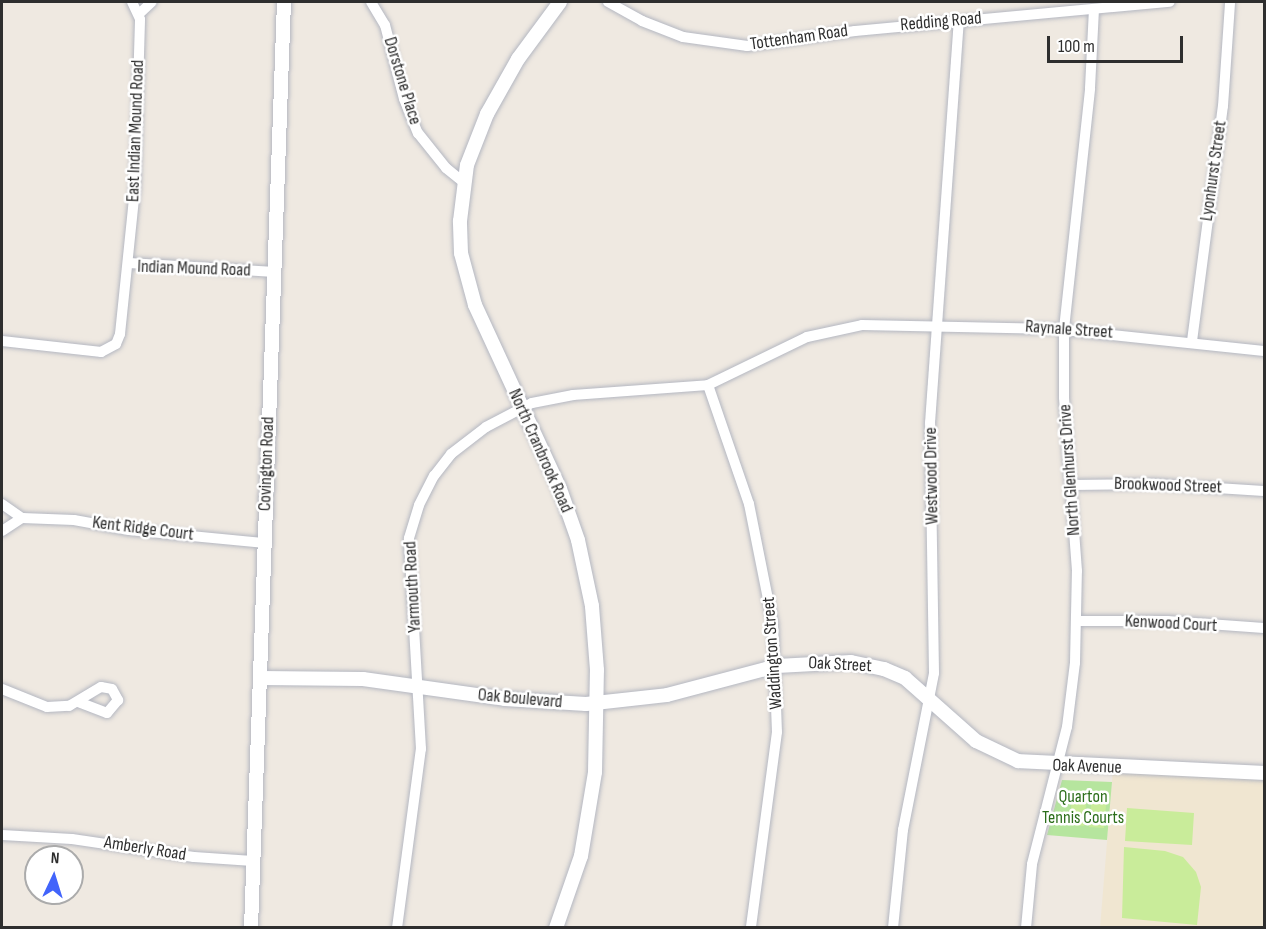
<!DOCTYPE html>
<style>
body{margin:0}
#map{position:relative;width:1266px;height:929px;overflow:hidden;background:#efe9e1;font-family:"Sofia Sans Condensed",sans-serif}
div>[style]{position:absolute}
.education>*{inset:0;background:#f0e6d1}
.green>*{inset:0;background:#b6e59e}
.pitch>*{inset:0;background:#c9ec9a}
.roads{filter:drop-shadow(0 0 2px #b4b7c1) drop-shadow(0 0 2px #b4b7c1)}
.minor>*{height:10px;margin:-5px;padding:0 5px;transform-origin:5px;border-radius:5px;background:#fff}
.tertiary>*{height:14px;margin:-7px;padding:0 7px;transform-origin:7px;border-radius:7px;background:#fff}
span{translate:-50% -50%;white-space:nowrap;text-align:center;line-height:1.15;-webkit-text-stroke:5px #fff;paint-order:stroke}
.street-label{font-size:18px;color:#2e2e2e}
.park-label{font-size:18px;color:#2c6e1b}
.frame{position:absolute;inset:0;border:3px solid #2e2e2e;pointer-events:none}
.north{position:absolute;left:24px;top:845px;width:60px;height:60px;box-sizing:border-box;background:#fff;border:2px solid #ababab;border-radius:50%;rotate:4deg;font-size:16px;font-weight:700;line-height:24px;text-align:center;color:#2e2e2e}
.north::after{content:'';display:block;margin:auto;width:21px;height:27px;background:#4264fb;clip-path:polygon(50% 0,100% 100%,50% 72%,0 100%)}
.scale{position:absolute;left:1047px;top:36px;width:136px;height:27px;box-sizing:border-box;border:3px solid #2e2e2e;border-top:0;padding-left:8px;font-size:18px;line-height:21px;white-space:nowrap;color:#2e2e2e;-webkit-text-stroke:4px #fff;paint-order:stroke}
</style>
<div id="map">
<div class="education">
<div style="clip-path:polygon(1113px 769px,1264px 774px,1264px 927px,1100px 928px)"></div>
</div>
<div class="green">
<div style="clip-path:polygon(1062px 780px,1112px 782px,1107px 840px,1047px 835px)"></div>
</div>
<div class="pitch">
<div style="clip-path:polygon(1072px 792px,1087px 794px,1084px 826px,1070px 825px)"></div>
<div style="clip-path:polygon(1092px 794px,1107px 795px,1104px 828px,1089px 827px)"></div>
<div style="clip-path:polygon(1127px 808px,1194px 813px,1192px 845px,1125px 841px)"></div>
<div style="clip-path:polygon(1124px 847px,1165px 851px,1183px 857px,1196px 872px,1201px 887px,1197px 925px,1122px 918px)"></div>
</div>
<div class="roads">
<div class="minor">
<div style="left:371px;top:2px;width:27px;rotate:59deg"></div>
<div style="left:385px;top:25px;width:76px;rotate:75.6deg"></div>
<div style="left:404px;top:99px;width:37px;rotate:68deg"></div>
<div style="left:418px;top:133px;width:45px;rotate:51.3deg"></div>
<div style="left:446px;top:168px;width:22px;rotate:39deg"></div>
<div style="left:608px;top:2px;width:39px;rotate:29deg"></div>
<div style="left:642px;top:21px;width:44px;rotate:21.3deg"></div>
<div style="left:683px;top:37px;width:65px;rotate:8deg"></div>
<div style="left:747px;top:46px;width:109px;rotate:-7.9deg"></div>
<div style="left:855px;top:31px;width:316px;rotate:-5.3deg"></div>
<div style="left:140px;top:13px;width:16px;rotate:-43deg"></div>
<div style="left:130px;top:263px;width:144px;rotate:3.6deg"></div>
<div style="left:2px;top:341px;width:100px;rotate:6.3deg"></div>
<div style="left:101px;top:352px;width:17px;rotate:-28deg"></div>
<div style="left:116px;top:344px;width:11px;rotate:-68deg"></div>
<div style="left:120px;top:334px;width:146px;rotate:-84.1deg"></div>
<div style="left:135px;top:189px;width:170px;rotate:-88.3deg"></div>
<div style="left:140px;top:19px;width:19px;rotate:-115deg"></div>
<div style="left:1192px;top:341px;width:237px;rotate:-82.5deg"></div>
<div style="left:1223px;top:106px;width:104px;rotate:-86.1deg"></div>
<div style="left:708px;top:385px;width:126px;rotate:71deg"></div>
<div style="left:749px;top:504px;width:122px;rotate:78.7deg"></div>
<div style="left:773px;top:624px;width:108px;rotate:87.9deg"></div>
<div style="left:777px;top:732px;width:198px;rotate:97.6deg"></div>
<div style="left:1071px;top:485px;width:83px;rotate:-0.7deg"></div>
<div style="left:1154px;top:484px;width:110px;rotate:3.6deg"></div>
<div style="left:2px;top:504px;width:24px;rotate:35deg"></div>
<div style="left:22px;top:518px;width:52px;rotate:2.2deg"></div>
<div style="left:74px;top:520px;width:56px;rotate:10.3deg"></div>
<div style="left:129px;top:530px;width:137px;rotate:5.5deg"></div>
<div style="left:2px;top:531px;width:24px;rotate:-33deg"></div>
<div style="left:1077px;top:621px;width:90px"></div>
<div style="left:1167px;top:621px;width:97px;rotate:4.1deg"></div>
<div style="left:2px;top:689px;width:48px;rotate:21.8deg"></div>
<div style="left:47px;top:707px;width:22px;rotate:-3deg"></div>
<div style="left:69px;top:706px;width:37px;rotate:-31deg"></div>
<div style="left:101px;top:687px;width:11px;rotate:10deg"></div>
<div style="left:112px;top:689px;width:13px;rotate:61deg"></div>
<div style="left:118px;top:700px;width:17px;rotate:130deg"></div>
<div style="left:107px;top:713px;width:30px;rotate:-159deg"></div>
<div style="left:2px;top:835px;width:70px;rotate:3.3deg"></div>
<div style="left:72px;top:839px;width:123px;rotate:8.4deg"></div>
<div style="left:194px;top:857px;width:59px;rotate:3.9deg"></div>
<div style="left:397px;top:928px;width:181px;rotate:-82.4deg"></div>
<div style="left:421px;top:749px;width:211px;rotate:-93.3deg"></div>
<div style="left:409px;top:538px;width:34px;rotate:-73deg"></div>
<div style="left:419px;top:505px;width:33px;rotate:-63deg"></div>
<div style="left:434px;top:476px;width:28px;rotate:-52deg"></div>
<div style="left:451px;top:454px;width:44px;rotate:-37.6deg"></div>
<div style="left:486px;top:427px;width:52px;rotate:-27.6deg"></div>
<div style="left:532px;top:403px;width:42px;rotate:-11deg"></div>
<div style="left:573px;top:395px;width:135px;rotate:-4.2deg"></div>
<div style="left:708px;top:385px;width:110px;rotate:-25.9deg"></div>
<div style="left:807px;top:337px;width:56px;rotate:-12.3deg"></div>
<div style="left:862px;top:325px;width:193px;rotate:1.2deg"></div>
<div style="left:1055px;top:329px;width:210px;rotate:6deg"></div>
<div style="left:893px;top:928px;width:99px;rotate:-84.2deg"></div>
<div style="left:903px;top:830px;width:160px;rotate:-78.8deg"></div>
<div style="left:934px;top:673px;width:250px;rotate:-90.9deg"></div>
<div style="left:930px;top:423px;width:403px;rotate:-85.9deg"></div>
<div style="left:1026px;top:928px;width:64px;rotate:-84.6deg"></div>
<div style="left:1032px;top:864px;width:141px;rotate:-75.7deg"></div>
<div style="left:1067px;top:727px;width:64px;rotate:-82.9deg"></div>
<div style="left:1075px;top:663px;width:92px;rotate:-88.8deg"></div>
<div style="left:1077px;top:571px;width:174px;rotate:-94.3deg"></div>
<div style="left:1064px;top:397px;width:68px;rotate:-90deg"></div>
<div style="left:1064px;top:329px;width:242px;rotate:-83.8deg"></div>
<div style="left:1090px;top:88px;width:79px;rotate:-87.1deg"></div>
</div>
<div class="tertiary">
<div style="left:260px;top:678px;width:103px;rotate:0.6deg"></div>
<div style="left:363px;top:679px;width:143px;rotate:8deg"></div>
<div style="left:505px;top:699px;width:81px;rotate:3.5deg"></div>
<div style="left:586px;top:704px;width:81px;rotate:-6.3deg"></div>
<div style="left:667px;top:695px;width:114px;rotate:-14.8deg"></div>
<div style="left:777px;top:666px;width:74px;rotate:-3.1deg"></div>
<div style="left:851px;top:662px;width:34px;rotate:12deg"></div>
<div style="left:884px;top:669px;width:23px;rotate:23deg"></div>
<div style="left:905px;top:678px;width:95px;rotate:41.6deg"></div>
<div style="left:976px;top:741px;width:47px;rotate:25.5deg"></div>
<div style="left:1018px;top:761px;width:246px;rotate:2.8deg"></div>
<div style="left:251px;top:928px;width:927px;rotate:-87.96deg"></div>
<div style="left:556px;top:928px;width:76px;rotate:-70.9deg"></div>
<div style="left:581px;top:856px;width:85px;rotate:-80.5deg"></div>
<div style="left:595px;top:772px;width:102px;rotate:-88.9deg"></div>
<div style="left:597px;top:670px;width:64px;rotate:-94.5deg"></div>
<div style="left:592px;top:606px;width:67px;rotate:-102deg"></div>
<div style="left:578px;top:540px;width:54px;rotate:-109.4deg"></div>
<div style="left:560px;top:489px;width:203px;rotate:-114.8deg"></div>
<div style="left:475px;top:305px;width:54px;rotate:-105.1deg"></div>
<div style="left:461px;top:253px;width:32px;rotate:-92deg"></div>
<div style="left:460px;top:221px;width:56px;rotate:-82.9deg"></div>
<div style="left:467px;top:165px;width:55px;rotate:-68.6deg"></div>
<div style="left:487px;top:114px;width:63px;rotate:-60.6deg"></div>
<div style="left:518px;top:59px;width:71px;rotate:-53.6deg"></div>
</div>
</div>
<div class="street-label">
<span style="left:941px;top:22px;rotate:-5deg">Redding Road</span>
<span style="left:799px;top:38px;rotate:-8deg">Tottenham Road</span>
<span style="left:402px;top:81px;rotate:73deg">Dorstone Place</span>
<span style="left:136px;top:131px;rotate:-88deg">East Indian Mound Road</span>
<span style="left:1214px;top:171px;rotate:-82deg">Lyonhurst Street</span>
<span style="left:194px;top:269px;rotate:2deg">Indian Mound Road</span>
<span style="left:1069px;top:330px;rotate:4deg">Raynale Street</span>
<span style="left:540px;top:451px;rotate:66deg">North Cranbrook Road</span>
<span style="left:267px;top:464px;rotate:-88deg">Covington Road</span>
<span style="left:1070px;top:470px;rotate:-94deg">North Glenhurst Drive</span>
<span style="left:932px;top:476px;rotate:-91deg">Westwood Drive</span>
<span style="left:1168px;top:486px;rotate:2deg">Brookwood Street</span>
<span style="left:143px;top:529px;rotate:7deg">Kent Ridge Court</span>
<span style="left:413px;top:587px;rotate:-93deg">Yarmouth Road</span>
<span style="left:1171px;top:624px;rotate:3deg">Kenwood Court</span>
<span style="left:773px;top:653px;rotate:-94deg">Waddington Street</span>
<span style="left:840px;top:665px;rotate:3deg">Oak Street</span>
<span style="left:520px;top:699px;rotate:5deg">Oak Boulevard</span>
<span style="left:1087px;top:767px;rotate:2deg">Oak Avenue</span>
<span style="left:145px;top:849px;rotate:9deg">Amberly Road</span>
</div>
<div class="park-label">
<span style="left:1083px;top:808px">Quarton<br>Tennis Courts</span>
</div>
<div class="frame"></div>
<div class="north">N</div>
<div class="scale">100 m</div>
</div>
